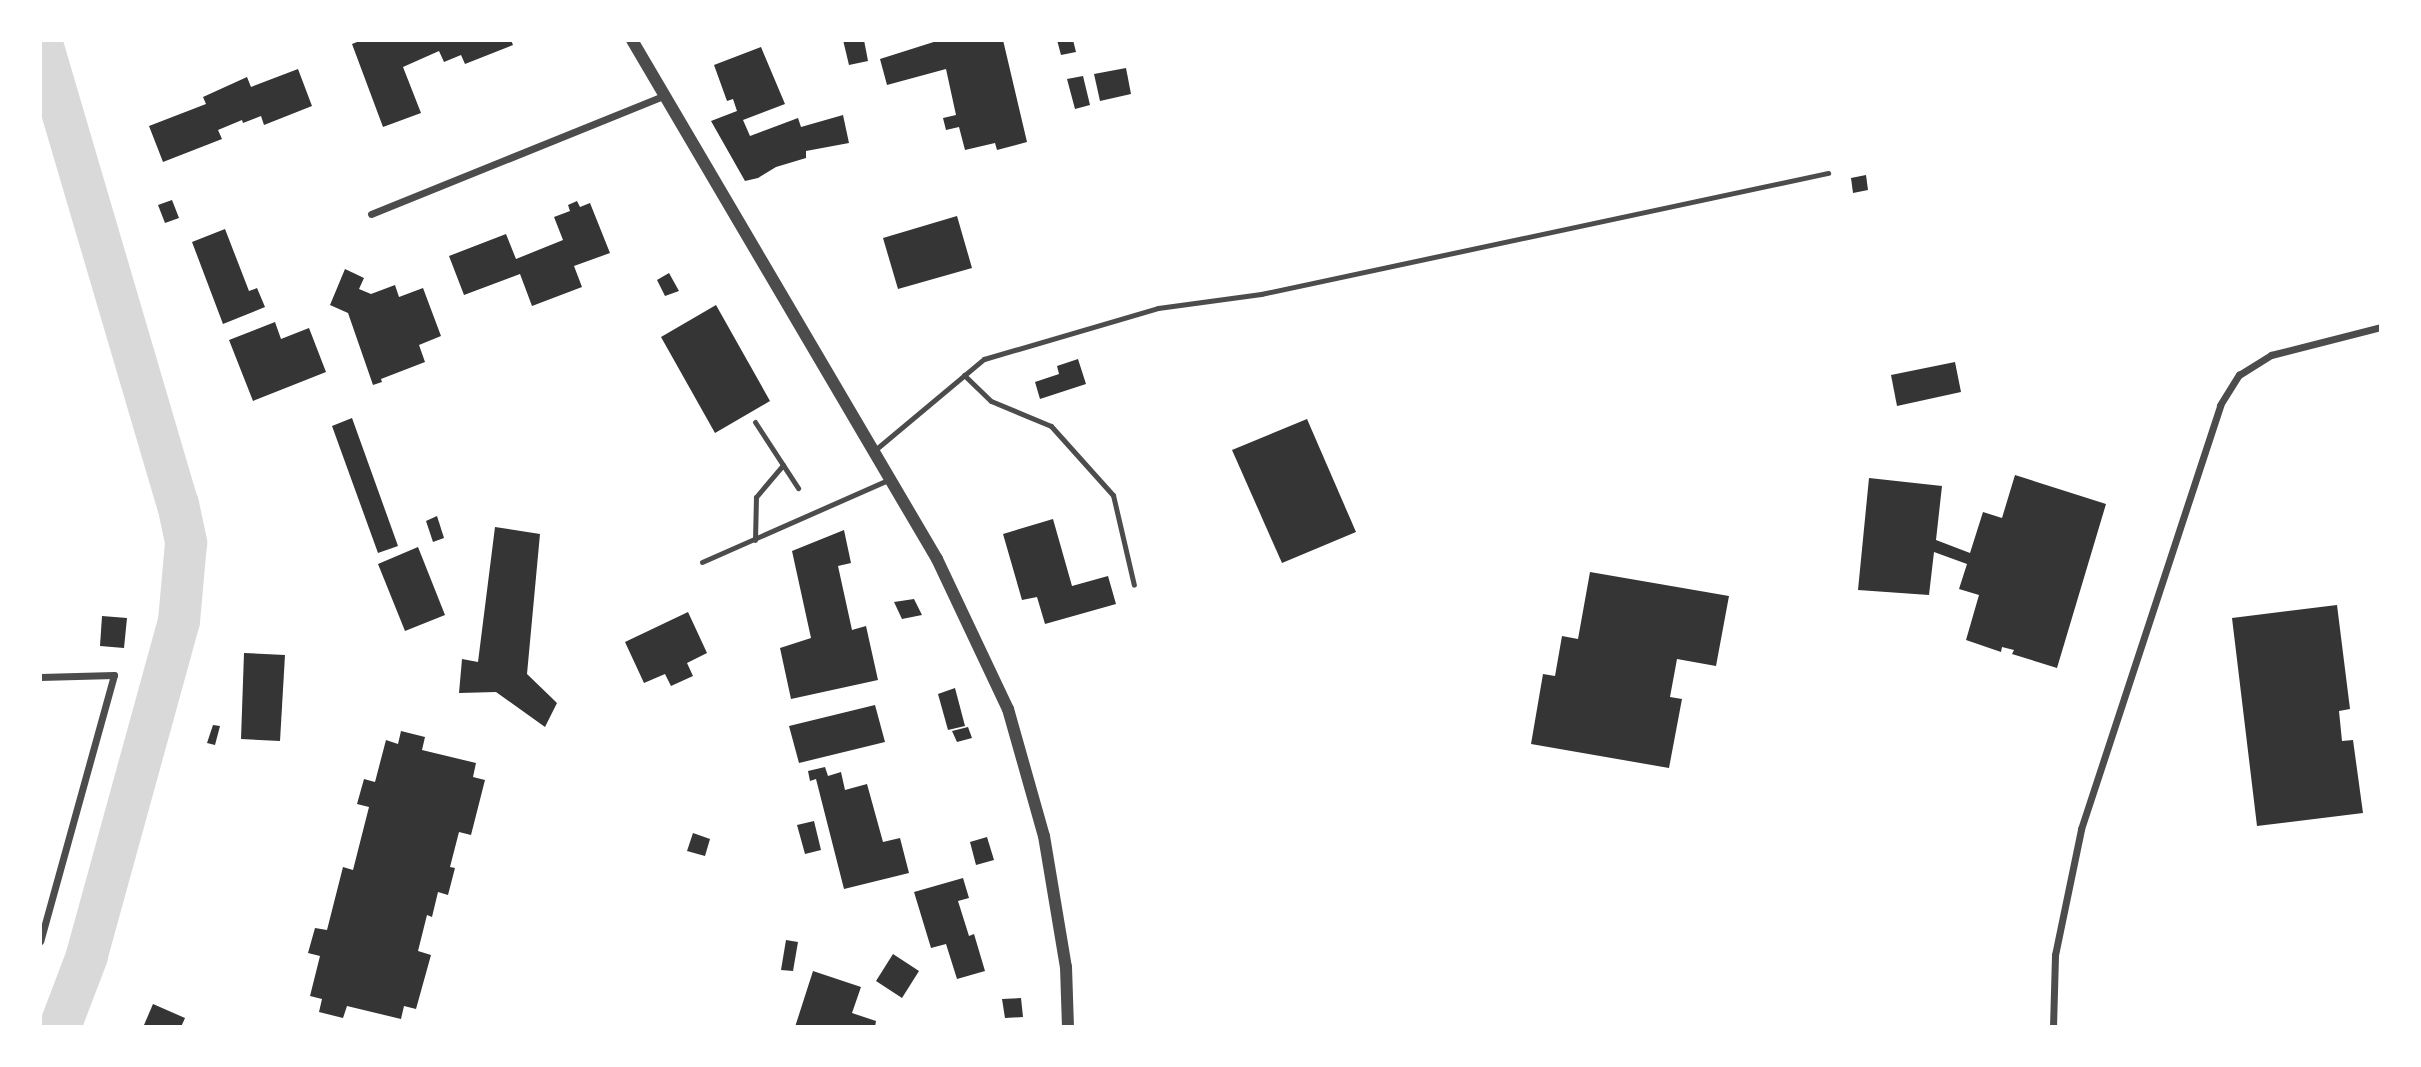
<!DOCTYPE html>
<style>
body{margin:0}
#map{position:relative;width:2421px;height:1067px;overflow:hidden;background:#fff;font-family:"Archivo Narrow",sans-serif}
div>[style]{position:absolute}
.canal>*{height:42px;margin:-21px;padding:0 21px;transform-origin:21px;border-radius:21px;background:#d9d9d9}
.building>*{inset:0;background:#353535}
.service>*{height:5px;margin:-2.5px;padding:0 2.5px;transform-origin:2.5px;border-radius:2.5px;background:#4c4c4c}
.minor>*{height:7px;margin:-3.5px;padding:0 3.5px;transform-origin:3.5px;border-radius:3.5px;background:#4c4c4c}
.tertiary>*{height:12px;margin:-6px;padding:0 6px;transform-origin:6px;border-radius:6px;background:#4c4c4c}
span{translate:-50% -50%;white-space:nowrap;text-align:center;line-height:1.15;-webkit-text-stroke:6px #fff;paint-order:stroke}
.frame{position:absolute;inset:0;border:42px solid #fff;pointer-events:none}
</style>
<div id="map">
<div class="canal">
<div style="left:41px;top:40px;width:484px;rotate:73.6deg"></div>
<div style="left:178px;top:504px;width:40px;rotate:78deg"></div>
<div style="left:186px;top:543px;width:78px;rotate:95.1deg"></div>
<div style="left:179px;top:621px;width:347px;rotate:105.4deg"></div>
<div style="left:87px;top:956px;width:76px;rotate:110.8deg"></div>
</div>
<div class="building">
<div style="clip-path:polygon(362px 40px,511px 40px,513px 45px,465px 64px,461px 55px,444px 62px,439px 51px,403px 67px,421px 113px,383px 127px,352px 44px)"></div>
<div style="clip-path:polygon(843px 40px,864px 40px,868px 61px,849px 65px)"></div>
<div style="clip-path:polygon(940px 40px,1003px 40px,1027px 142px,997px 150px,995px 143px,965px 150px,959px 127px,946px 130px,943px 118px,956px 115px,946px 69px,887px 85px,880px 59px)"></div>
<div style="clip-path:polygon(1057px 40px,1073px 40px,1076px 52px,1061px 55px)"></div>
<div style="clip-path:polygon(761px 47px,785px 104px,743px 120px,750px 136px,798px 118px,801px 127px,843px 115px,849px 143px,806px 151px,806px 158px,776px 167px,758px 178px,745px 181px,711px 121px,737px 111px,733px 99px,727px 101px,714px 65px)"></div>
<div style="clip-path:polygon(1126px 68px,1131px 94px,1100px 101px,1094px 74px)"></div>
<div style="clip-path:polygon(298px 69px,312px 106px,264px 125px,261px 116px,243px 123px,242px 120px,218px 130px,222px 139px,163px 162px,149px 126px,206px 104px,203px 97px,247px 77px,251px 87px)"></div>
<div style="clip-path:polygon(1083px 76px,1090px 105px,1075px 109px,1067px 79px)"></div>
<div style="clip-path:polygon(1866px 175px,1868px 190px,1853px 193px,1851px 178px)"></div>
<div style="clip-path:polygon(172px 200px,179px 218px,165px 223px,158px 205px)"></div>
<div style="clip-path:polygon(577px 201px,580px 207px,590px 203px,610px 253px,574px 266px,582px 287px,532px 306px,520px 274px,464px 295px,449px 256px,506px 234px,516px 259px,563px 240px,554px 217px,570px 211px,568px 205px)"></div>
<div style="clip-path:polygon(957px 216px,972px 268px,898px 289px,883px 238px)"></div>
<div style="clip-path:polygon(225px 229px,249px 291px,257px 288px,265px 307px,223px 324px,192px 242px)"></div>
<div style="clip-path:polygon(345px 269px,364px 278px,359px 289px,371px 294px,395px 285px,399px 297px,423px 288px,441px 336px,419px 345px,425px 362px,381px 379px,382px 382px,373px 385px,348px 313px,330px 305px)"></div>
<div style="clip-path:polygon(669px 273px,679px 291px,665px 296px,657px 280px)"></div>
<div style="clip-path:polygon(716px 305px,770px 401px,715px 433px,661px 337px)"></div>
<div style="clip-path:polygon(275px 322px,281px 339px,309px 328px,326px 372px,253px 401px,229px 340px)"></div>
<div style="clip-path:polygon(1078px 359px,1086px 384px,1040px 399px,1035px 382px,1059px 374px,1057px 366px)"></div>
<div style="clip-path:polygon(1955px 362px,1961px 392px,1897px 406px,1891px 375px)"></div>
<div style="clip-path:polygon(352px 418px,398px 546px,378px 553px,332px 426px)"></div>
<div style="clip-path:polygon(1307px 419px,1356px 532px,1282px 563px,1232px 450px)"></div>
<div style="clip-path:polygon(2015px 475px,2106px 504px,2057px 668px,2012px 654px,2014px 650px,2002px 647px,2001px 652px,1966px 640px,1979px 595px,1959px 589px,1967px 564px,1934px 552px,1929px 595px,1858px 590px,1869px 478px,1942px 486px,1936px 540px,1970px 553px,1983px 512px,2002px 518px)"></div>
<div style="clip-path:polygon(437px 516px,444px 538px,433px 542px,426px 521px)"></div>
<div style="clip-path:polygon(1053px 519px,1072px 586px,1108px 576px,1116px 604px,1045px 624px,1037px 597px,1022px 600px,1003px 534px)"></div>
<div style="clip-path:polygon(495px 527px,540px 534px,527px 674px,557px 703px,545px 727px,496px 692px,459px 693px,462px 659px,478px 662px)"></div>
<div style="clip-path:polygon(844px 530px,851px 563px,838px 566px,852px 630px,866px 626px,878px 680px,791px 699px,780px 648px,811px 638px,792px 551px)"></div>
<div style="clip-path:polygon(418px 547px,445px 615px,405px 631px,378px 564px)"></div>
<div style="clip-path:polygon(1590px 572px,1729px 596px,1716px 666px,1677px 659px,1670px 697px,1682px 699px,1669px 768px,1531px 744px,1543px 674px,1555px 676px,1562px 636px,1578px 639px)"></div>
<div style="clip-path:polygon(914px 599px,922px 615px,902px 619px,894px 602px)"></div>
<div style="clip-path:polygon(2337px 605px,2350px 709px,2339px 711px,2342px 741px,2353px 740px,2363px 813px,2257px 826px,2232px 618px)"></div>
<div style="clip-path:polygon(688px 612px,707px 653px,687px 663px,693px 676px,671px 686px,665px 674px,644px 683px,625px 642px)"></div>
<div style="clip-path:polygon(102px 616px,127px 618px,124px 648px,100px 646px)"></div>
<div style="clip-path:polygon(244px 653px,285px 655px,280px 741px,241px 739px)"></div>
<div style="clip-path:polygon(955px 688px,965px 726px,948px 730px,938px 694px)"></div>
<div style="clip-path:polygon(875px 705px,885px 742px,799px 763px,789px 726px)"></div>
<div style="clip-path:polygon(213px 725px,220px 726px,215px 745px,207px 743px)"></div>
<div style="clip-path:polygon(968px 727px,972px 738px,957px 742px,952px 731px)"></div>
<div style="clip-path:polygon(401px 731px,425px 737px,422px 750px,476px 763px,473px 777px,485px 780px,471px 835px,459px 832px,450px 867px,455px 868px,448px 895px,438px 892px,432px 917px,427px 915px,418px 951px,431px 955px,416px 1009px,404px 1006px,401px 1019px,347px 1006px,343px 1018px,319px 1012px,322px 999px,310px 996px,320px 956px,308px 953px,315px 928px,327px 930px,343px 867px,353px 870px,369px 807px,357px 804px,364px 779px,375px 782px,386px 740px,398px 744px)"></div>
<div style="clip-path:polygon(825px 767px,828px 776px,841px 772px,845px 790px,867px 784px,883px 842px,900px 838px,909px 873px,844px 889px,816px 779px,810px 781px,808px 771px)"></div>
<div style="clip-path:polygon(814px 821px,821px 850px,805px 854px,797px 825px)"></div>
<div style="clip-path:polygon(693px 833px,710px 839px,705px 856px,687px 851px)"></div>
<div style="clip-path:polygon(987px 837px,994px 860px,976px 865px,970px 842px)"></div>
<div style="clip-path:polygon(963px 878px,969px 898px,958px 901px,969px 936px,974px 934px,985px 971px,957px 979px,946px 944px,931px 948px,914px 892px)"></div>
<div style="clip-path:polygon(786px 940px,798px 942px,793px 971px,781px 970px)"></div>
<div style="clip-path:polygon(893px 954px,919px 971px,902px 998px,876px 981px)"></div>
<div style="clip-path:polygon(813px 971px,861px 987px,852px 1013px,876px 1021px,875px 1027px,795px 1027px)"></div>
<div style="clip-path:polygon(1021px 998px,1023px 1017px,1005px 1018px,1002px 999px)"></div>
<div style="clip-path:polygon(153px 1004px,185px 1018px,181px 1027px,144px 1025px)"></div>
</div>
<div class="service">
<div style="left:964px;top:375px;width:37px;rotate:44deg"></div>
<div style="left:991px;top:401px;width:65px;rotate:22.6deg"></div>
<div style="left:1051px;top:426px;width:93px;rotate:48.1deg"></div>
<div style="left:1113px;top:495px;width:92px;rotate:76.9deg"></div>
<div style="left:755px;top:422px;width:79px;rotate:56.9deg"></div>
<div style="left:875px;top:450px;width:142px;rotate:-39.9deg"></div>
<div style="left:984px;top:359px;width:181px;rotate:-16.3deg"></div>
<div style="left:1158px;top:308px;width:104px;rotate:-7.7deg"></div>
<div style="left:1261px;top:294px;width:580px;rotate:-12.05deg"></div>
<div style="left:755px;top:540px;width:43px;rotate:-88.7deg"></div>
<div style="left:756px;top:497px;width:42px;rotate:-49.8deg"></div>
<div style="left:702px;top:562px;width:206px;rotate:-23.8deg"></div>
</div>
<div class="minor">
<div style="left:371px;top:214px;width:317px;rotate:-22deg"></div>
<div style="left:40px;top:677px;width:74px;rotate:-1.5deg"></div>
<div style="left:114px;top:675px;width:276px;rotate:105.5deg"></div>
<div style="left:2053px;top:1027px;width:72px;rotate:-88.4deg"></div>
<div style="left:2055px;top:955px;width:129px;rotate:-78.3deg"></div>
<div style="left:2081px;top:829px;width:446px;rotate:-71.8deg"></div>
<div style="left:2220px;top:405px;width:36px;rotate:-58deg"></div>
<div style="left:2239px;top:375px;width:38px;rotate:-32deg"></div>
<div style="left:2271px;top:355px;width:114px;rotate:-14.3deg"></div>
</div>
<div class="tertiary">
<div style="left:632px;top:40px;width:602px;rotate:59.56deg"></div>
<div style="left:937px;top:559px;width:166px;rotate:64.7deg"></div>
<div style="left:1008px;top:709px;width:132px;rotate:74.2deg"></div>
<div style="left:1044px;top:836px;width:133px;rotate:80.5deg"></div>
<div style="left:1066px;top:967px;width:60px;rotate:88.1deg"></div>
</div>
<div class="frame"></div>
</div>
